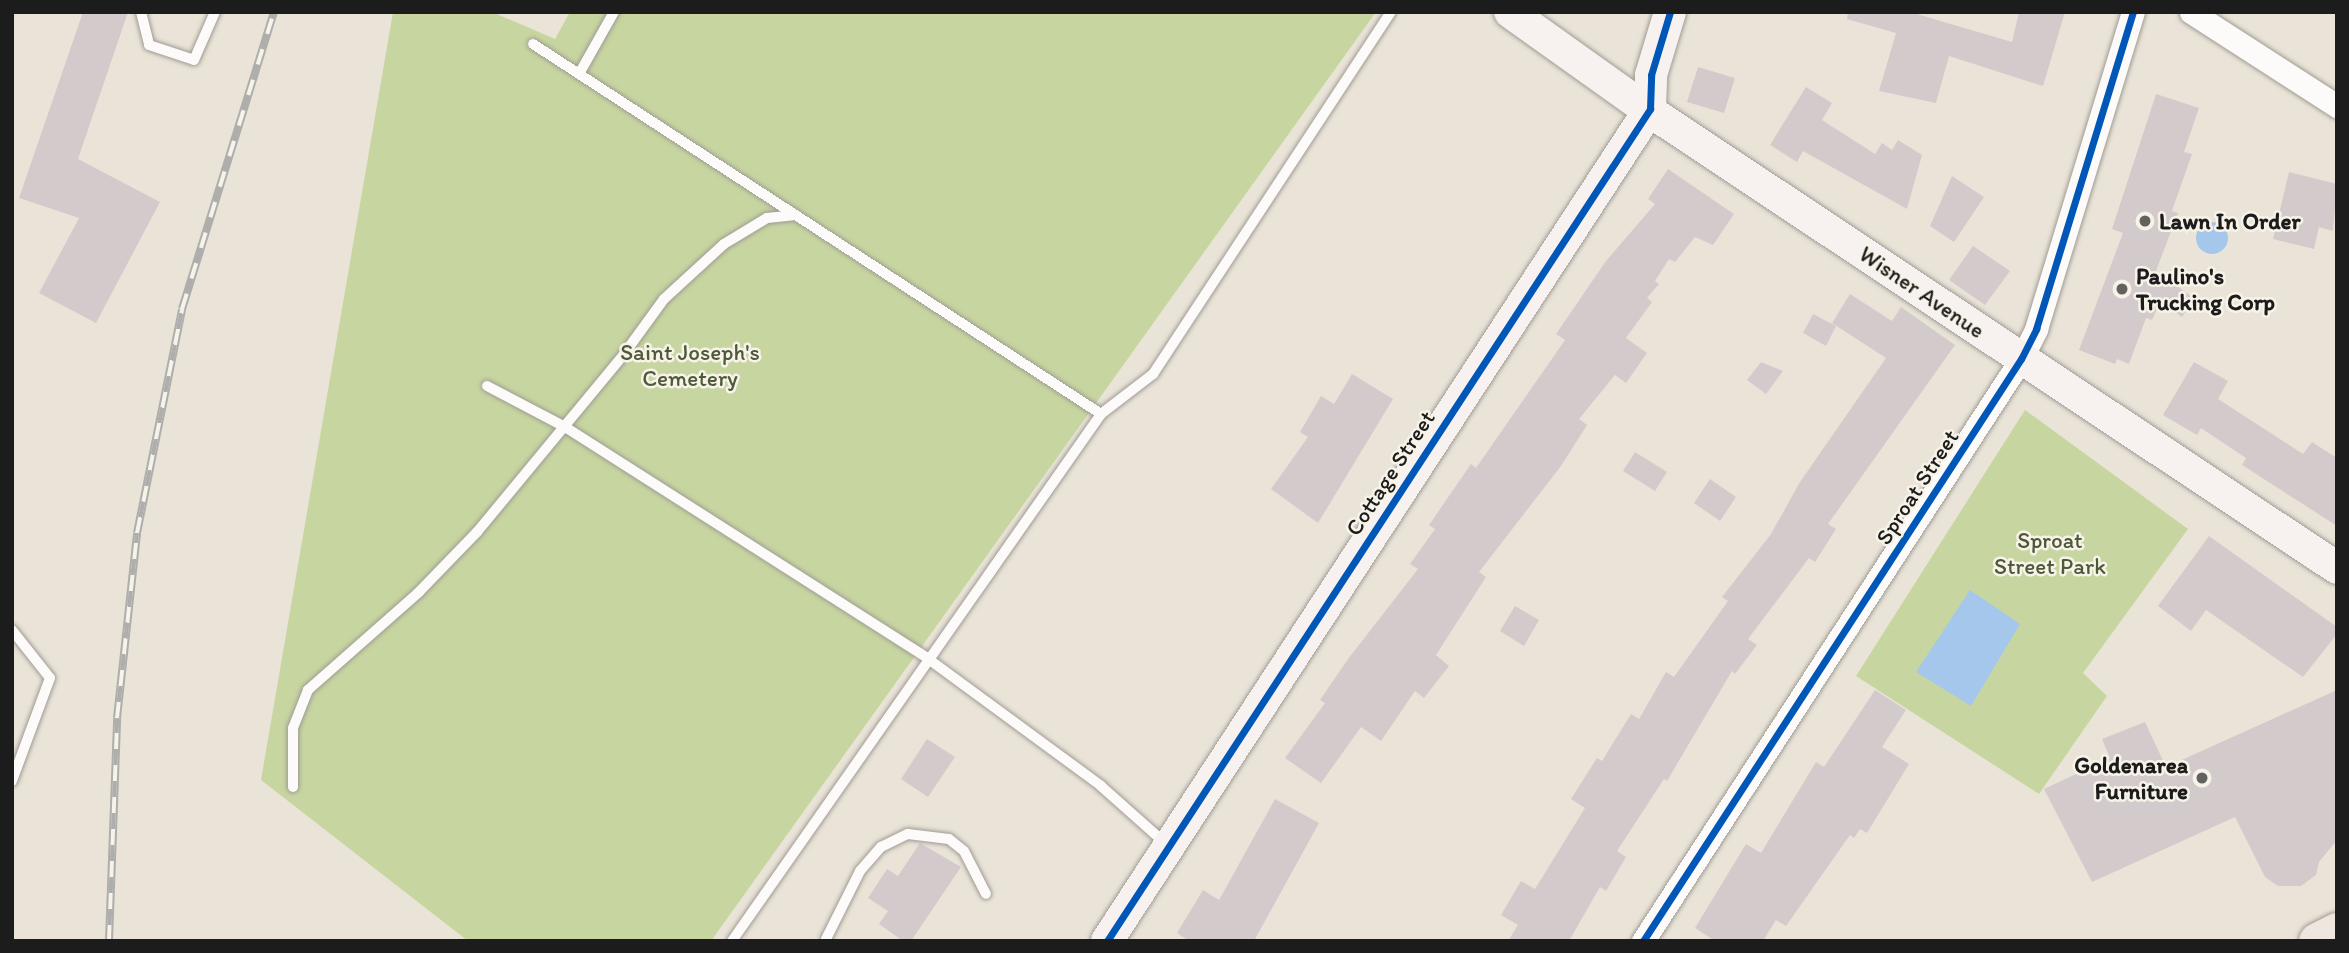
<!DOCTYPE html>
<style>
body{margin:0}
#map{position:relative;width:2349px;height:953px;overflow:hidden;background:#eae4d8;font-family:Itim,sans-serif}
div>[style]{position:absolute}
.green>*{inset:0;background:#c7d6a0}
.water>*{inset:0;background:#a5c7ec}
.round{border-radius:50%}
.building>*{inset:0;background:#d3cacc}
.roads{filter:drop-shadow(0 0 2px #a09c95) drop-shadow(0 0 2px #a09c95)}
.lane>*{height:10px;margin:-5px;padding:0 5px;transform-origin:5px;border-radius:5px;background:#fcfbf9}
.street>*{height:23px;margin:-11.5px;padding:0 11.5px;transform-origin:11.5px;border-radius:11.5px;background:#fcfbf9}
.secondary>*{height:32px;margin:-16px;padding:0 16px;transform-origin:16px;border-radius:16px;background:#f7f2ef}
.primary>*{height:37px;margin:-18.5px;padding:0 18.5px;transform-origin:18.5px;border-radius:18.5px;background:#efe6df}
.rail>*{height:8px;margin-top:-4px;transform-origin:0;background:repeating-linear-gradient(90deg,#f7f3e8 0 16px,#aeaeac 0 32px);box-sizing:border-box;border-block:2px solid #aeaeac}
.cycleway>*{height:7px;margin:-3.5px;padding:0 3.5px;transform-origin:3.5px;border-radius:3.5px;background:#0057b8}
.dots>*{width:19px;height:19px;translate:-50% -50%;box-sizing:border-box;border:4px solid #f7f3e8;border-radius:50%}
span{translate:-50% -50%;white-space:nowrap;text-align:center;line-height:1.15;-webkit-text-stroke:5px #f7f3e8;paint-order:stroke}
.poi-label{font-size:23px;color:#1c1c1c;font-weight:700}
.left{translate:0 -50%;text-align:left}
.right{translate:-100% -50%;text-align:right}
.street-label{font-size:23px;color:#1c1c1c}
.park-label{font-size:23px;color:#4e593a}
.frame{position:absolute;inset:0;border:14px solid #1c1c1c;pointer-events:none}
</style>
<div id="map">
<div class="green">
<div style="clip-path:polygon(393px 12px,492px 12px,555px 39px,570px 12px,1376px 12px,711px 941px,468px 941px,261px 780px)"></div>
<div style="clip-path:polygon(2025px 410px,2188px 529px,2083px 673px,2107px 696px,2039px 794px,1856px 676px)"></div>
</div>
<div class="water">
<div class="round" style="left:2196px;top:222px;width:32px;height:32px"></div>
<div style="clip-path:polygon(1970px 590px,2020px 624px,1971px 706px,1916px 672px)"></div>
</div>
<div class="building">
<div style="clip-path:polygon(83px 12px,128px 12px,78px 159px,160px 202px,96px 323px,39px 293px,79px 218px,19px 198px)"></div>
<div style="clip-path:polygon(1848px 12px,1910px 12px,2012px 42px,2019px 12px,2065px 12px,2043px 86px,1949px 56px,1936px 103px,1879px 91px,1896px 33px,1847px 19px)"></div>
<div style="clip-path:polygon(1698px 67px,1735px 78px,1724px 113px,1687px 102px)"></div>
<div style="clip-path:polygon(1806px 87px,1832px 103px,1822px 120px,1875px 154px,1882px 143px,1892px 150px,1898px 140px,1922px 155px,1907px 209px,1803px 151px,1797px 162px,1770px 145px)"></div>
<div style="clip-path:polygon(2156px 94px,2199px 108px,2184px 152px,2192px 154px,2172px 211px,2178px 213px,2156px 271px,2195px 299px,2182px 317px,2160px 302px,2152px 320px,2146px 318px,2129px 364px,2117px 359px,2115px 364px,2079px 350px,2123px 233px,2112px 229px)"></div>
<div style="clip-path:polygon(1668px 169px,1734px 214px,1713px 245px,1695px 237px,1675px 262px,1669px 259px,1655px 281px,1659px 284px,1647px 298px,1652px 302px,1626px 338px,1647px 353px,1626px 383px,1615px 375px,1579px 419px,1587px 425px,1561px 466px,1479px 572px,1486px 577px,1436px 655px,1449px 666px,1424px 698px,1415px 691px,1381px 741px,1361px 727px,1321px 783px,1285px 758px,1325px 703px,1320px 700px,1348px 659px,1418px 569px,1410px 564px,1435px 529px,1429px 525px,1471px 464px,1476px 468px,1565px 340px,1556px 334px,1606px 261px,1655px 204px,1648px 199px)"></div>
<div style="clip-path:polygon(2289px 172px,2337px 184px,2333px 231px,2319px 227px,2314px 249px,2273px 239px)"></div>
<div style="clip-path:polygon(1952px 176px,1984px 197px,1954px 242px,1930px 226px)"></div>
<div style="clip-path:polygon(1973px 246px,2010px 271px,1985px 305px,1949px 280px)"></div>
<div style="clip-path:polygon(1850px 294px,1892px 321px,1901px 307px,1955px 345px,1828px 524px,1836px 529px,1815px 562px,1809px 558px,1748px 639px,1757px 645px,1735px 674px,1732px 671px,1667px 781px,1664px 779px,1617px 851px,1626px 857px,1606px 891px,1600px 887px,1569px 941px,1508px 941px,1518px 925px,1501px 915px,1521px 881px,1535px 889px,1585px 808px,1571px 799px,1597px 758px,1602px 761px,1631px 714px,1639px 719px,1666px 672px,1674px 677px,1728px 601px,1722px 597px,1771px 534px,1800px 482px,1886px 358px,1832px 323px)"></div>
<div style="clip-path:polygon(1813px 314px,1836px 326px,1826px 346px,1803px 333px)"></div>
<div style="clip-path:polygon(1761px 362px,1783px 371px,1766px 394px,1747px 380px)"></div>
<div style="clip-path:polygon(2194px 362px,2228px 381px,2218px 399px,2303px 454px,2312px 442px,2337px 458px,2337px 526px,2242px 465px,2246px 458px,2201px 428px,2197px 435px,2163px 415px)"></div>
<div style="clip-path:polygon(1352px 374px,1393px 399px,1318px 523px,1271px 489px,1308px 437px,1300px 432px,1321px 396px,1334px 404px)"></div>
<div style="clip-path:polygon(1635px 452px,1667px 472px,1655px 491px,1623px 471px)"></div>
<div style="clip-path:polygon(1710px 479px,1736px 497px,1720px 521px,1694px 503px)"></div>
<div style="clip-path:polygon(2209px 536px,2337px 627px,2337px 634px,2303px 677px,2206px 610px,2191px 631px,2158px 606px)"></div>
<div style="clip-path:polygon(1515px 606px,1539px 620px,1524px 646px,1500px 631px)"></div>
<div style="clip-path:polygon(1875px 690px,1906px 710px,1882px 747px,1909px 764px,1867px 833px,1860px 829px,1854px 838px,1850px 835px,1786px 926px,1776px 920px,1763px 941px,1715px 941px,1695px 928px,1746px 844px,1761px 853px,1816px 762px,1824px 767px)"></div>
<div style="clip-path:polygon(2337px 690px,2337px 840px,2319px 862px,2316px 875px,2301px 886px,2278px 886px,2265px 877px,2235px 817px,2092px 882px,2044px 789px,2110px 758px,2102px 739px,2145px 722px,2166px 767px)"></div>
<div style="clip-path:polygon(927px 739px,955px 757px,928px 797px,901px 779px)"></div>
<div style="clip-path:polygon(1275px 799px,1319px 823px,1254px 941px,1189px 941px,1177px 933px,1203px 890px,1219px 900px)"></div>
<div style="clip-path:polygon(920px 843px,961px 867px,911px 941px,903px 941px,879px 924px,888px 911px,868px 898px,887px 869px,898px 876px)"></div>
</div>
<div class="roads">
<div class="lane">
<div style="left:141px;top:12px;width:34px;rotate:76deg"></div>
<div style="left:149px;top:45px;width:47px;rotate:18.4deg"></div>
<div style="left:194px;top:60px;width:52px;rotate:-66.4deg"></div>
<div style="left:533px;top:44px;width:678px;rotate:33.08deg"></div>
<div style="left:579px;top:74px;width:71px;rotate:-60.6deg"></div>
<div style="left:487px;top:386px;width:88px;rotate:27.7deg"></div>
<div style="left:565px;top:427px;width:429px;rotate:32.5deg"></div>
<div style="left:927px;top:658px;width:216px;rotate:36.3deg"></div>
<div style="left:1101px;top:786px;width:86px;rotate:41.7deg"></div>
<div style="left:12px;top:630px;width:61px;rotate:51.6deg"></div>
<div style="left:50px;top:678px;width:110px;rotate:110.3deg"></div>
<div style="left:293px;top:787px;width:59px;rotate:-90deg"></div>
<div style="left:293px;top:728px;width:41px;rotate:-68.5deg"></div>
<div style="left:308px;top:690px;width:148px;rotate:-41.4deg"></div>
<div style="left:419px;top:592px;width:83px;rotate:-46deg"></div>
<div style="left:477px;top:532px;width:231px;rotate:-50.4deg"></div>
<div style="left:624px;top:354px;width:68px;rotate:-54deg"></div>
<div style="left:664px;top:299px;width:81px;rotate:-42.5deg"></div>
<div style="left:724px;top:244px;width:50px;rotate:-31.2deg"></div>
<div style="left:767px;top:218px;width:29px;rotate:-6deg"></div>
<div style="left:826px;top:939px;width:76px;rotate:-63.4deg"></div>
<div style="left:860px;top:871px;width:32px;rotate:-49deg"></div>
<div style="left:881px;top:847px;width:30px;rotate:-26deg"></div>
<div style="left:908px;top:834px;width:41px;rotate:7deg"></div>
<div style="left:949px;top:839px;width:19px;rotate:39deg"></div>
<div style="left:964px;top:851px;width:48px;rotate:62.9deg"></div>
<div style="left:732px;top:941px;width:643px;rotate:-55deg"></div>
<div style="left:1101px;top:414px;width:66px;rotate:-37.6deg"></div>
<div style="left:1153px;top:374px;width:433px;rotate:-56.7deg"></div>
</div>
<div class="street">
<div style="left:2191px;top:12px;width:174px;rotate:32.8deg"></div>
<div style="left:1643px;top:941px;width:694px;rotate:-57deg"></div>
<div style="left:2021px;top:359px;width:34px;rotate:-63deg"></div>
<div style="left:2036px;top:329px;width:332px;rotate:-73deg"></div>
</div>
<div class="secondary">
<div style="left:1510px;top:12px;width:158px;rotate:35.5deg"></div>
<div style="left:1639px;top:104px;width:838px;rotate:33.61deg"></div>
<div style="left:1107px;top:941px;width:994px;rotate:-56.87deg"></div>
<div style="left:1650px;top:109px;width:34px;rotate:-88deg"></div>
<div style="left:1651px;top:75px;width:66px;rotate:-73.2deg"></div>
</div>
<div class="primary">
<div style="left:2317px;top:941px;width:22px;rotate:-27deg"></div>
</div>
</div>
<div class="rail">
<div style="left:109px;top:941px;width:223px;rotate:-87.9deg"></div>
<div style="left:117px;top:718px;width:186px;rotate:-83.8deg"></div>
<div style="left:137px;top:533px;width:228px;rotate:-78.6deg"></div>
<div style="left:182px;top:309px;width:311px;rotate:-72.8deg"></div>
</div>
<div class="cycleway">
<div style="left:1107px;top:941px;width:994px;rotate:-56.87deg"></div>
<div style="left:1650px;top:109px;width:34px;rotate:-88deg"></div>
<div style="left:1651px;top:75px;width:66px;rotate:-73.2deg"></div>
<div style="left:1643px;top:941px;width:694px;rotate:-57deg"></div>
<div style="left:2021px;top:359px;width:34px;rotate:-63deg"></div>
<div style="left:2036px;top:329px;width:332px;rotate:-73deg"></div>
</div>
<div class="dots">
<div style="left:2145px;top:221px;background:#64625e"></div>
<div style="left:2122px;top:289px;background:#64625e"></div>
<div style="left:2202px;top:778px;background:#64625e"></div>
</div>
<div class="poi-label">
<span class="left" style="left:2159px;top:221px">Lawn In Order</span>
<span class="left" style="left:2136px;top:289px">Paulino's<br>Trucking Corp</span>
<span class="right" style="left:2188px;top:778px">Goldenarea<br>Furniture</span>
</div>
<div class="street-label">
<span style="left:1922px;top:292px;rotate:34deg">Wisner Avenue</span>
<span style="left:1390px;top:473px;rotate:-57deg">Cottage Street</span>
<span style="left:1917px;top:487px;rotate:-57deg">Sproat Street</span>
</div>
<div class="park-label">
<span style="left:690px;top:365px">Saint Joseph's<br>Cemetery</span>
<span style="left:2050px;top:553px">Sproat<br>Street Park</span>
</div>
<div class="frame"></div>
</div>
